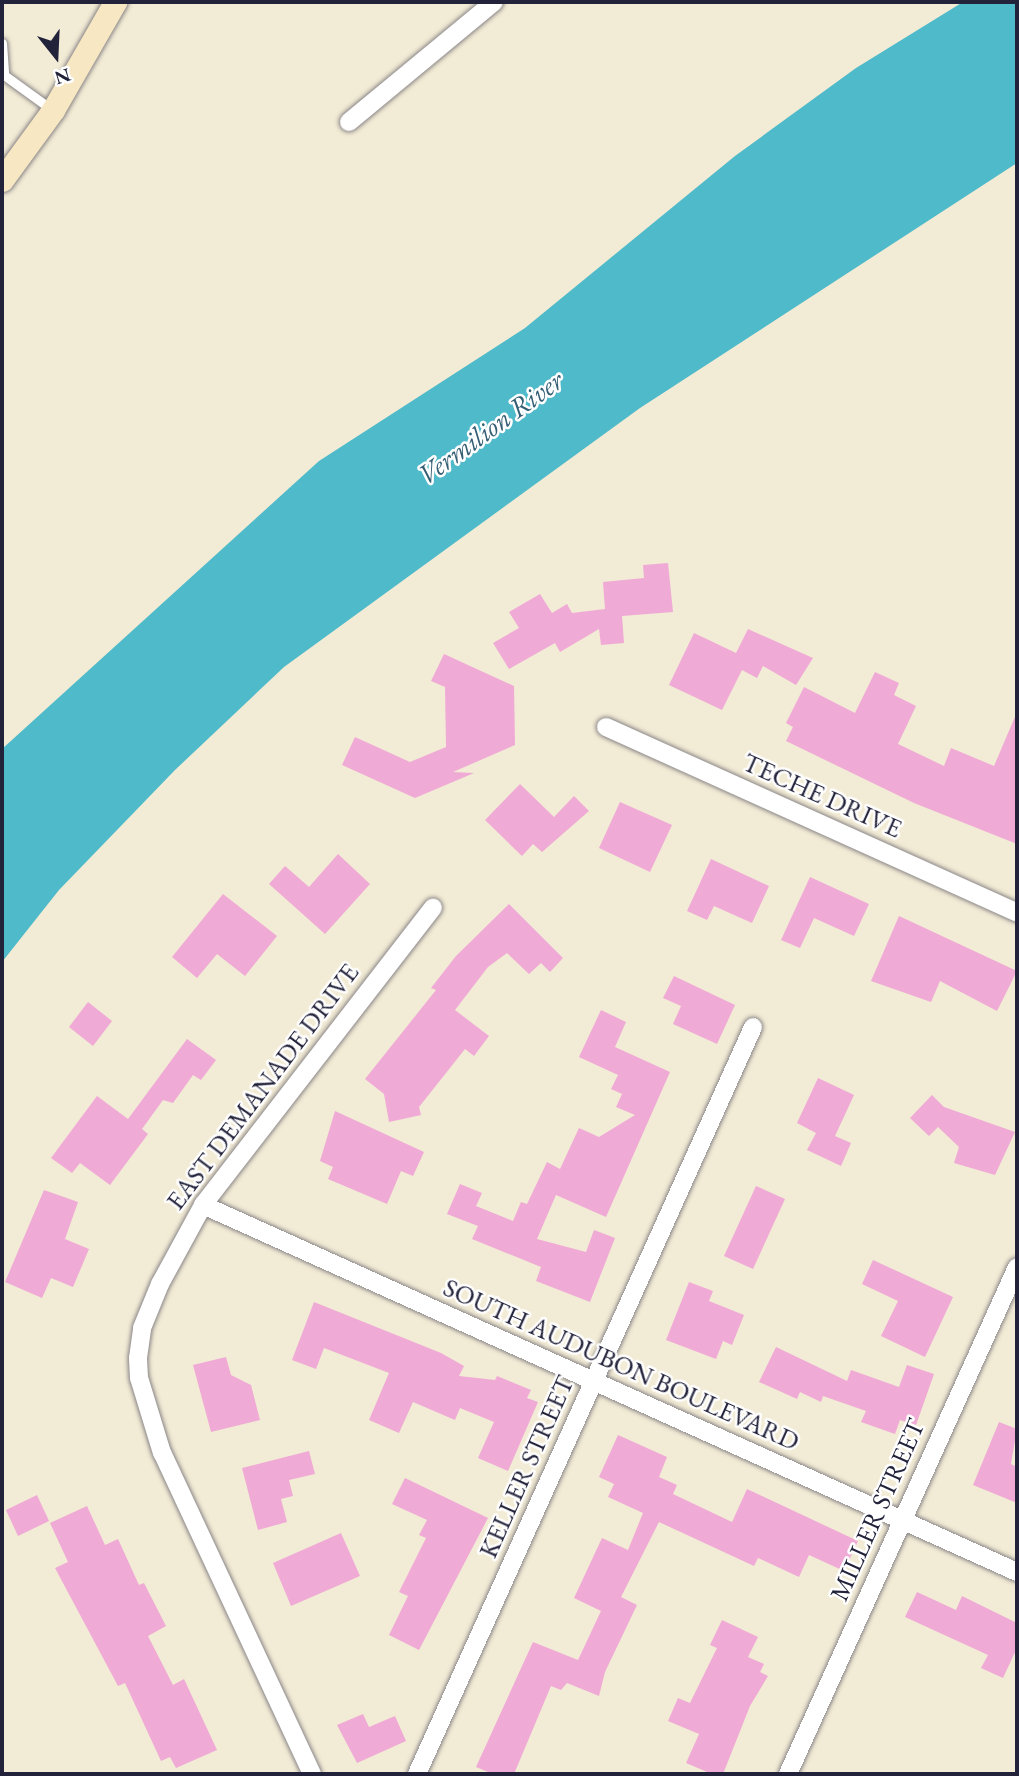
<!DOCTYPE html>
<style>
body{margin:0}
#map{position:relative;width:1019px;height:1776px;overflow:hidden;background:#f2ebd5;font-family:"EB Garamond",serif}
div>[style]{position:absolute}
.water>*{inset:0;background:#4ebaca}
.building>*{inset:0;background:#f0aad6}
.roads{filter:drop-shadow(0 0 2px #8a8688) drop-shadow(0 0 2px #8a8688)}
.lane>*{height:9px;margin:-4.5px;padding:0 4.5px;transform-origin:4.5px;border-radius:4.5px;background:#fff}
.street>*{height:18px;margin:-9px;padding:0 9px;transform-origin:9px;border-radius:9px;background:#fff}
.secondary>*{height:23px;margin:-11.5px;padding:0 11.5px;transform-origin:11.5px;border-radius:11.5px;background:#f7e8c3}
span{translate:-50% -50%;white-space:nowrap;text-align:center;line-height:1.15;-webkit-text-stroke:5px #fff;paint-order:stroke}
.street-label{font-size:26px;color:#22223b}
.water-label{font-size:28px;color:#345f74;font-style:italic}
.frame{position:absolute;inset:0;border:4px solid #22223b;pointer-events:none}
.north{position:absolute;left:21px;top:21px;width:70px;height:70px;-webkit-text-stroke:5px #fff;paint-order:stroke;rotate:162deg;font-size:19px;font-weight:700;line-height:28px;text-align:center;color:#22223b}
.north::after{content:'';display:block;margin:auto;width:24px;height:32px;background:#22223b;clip-path:polygon(50% 0,100% 100%,50% 72%,0 100%)}
</style>
<div id="map">
<div class="water">
<div style="clip-path:polygon(963px 2px,1017px 2px,1017px 163px,640px 408px,284px 667px,175px 770px,59px 890px,2px 962px,2px 749px,319px 461px,525px 328px,735px 156px,856px 68px)"></div>
</div>
<div class="building">
<div style="clip-path:polygon(668px 563px,673px 612px,622px 616px,624px 643px,601px 645px,599px 629px,560px 652px,555px 643px,509px 669px,493px 643px,519px 628px,509px 612px,540px 594px,552px 613px,567px 604px,572px 613px,605px 609px,603px 582px,644px 578px,643px 565px)"></div>
<div style="clip-path:polygon(748px 629px,813px 658px,796px 685px,763px 666px,757px 678px,742px 670px,722px 710px,669px 685px,694px 633px,736px 653px)"></div>
<div style="clip-path:polygon(444px 654px,514px 686px,515px 745px,453px 772px,474px 773px,415px 798px,342px 765px,355px 737px,410px 762px,446px 747px,445px 687px,431px 681px)"></div>
<div style="clip-path:polygon(875px 672px,899px 683px,894px 695px,916px 706px,898px 744px,944px 766px,951px 748px,994px 766px,1017px 712px,1017px 844px,914px 803px,786px 741px,793px 727px,786px 723px,804px 687px,855px 713px)"></div>
<div style="clip-path:polygon(520px 784px,554px 817px,574px 796px,589px 811px,542px 852px,533px 844px,522px 856px,485px 820px)"></div>
<div style="clip-path:polygon(620px 802px,672px 825px,650px 872px,599px 848px)"></div>
<div style="clip-path:polygon(338px 854px,370px 884px,325px 934px,269px 884px,285px 866px,309px 887px)"></div>
<div style="clip-path:polygon(711px 859px,769px 886px,752px 923px,714px 906px,707px 920px,687px 911px)"></div>
<div style="clip-path:polygon(810px 877px,869px 904px,854px 936px,814px 918px,800px 948px,781px 940px)"></div>
<div style="clip-path:polygon(223px 894px,277px 936px,245px 976px,217px 954px,197px 978px,172px 957px)"></div>
<div style="clip-path:polygon(509px 904px,563px 958px,550px 972px,541px 963px,529px 974px,507px 953px,488px 967px,455px 1010px,489px 1036px,474px 1056px,465px 1049px,419px 1107px,421px 1115px,389px 1122px,384px 1094px,365px 1079px,436px 990px,431px 988px,456px 956px)"></div>
<div style="clip-path:polygon(899px 916px,1017px 971px,997px 1011px,940px 981px,931px 1002px,871px 981px)"></div>
<div style="clip-path:polygon(674px 976px,735px 1005px,717px 1044px,673px 1024px,681px 1006px,663px 998px)"></div>
<div style="clip-path:polygon(88px 1002px,112px 1021px,93px 1046px,69px 1027px)"></div>
<div style="clip-path:polygon(601px 1010px,626px 1022px,615px 1047px,670px 1072px,606px 1217px,556px 1195px,537px 1239px,586px 1252px,594px 1230px,615px 1238px,590px 1302px,536px 1281px,541px 1267px,472px 1239px,478px 1226px,447px 1214px,460px 1184px,482px 1193px,476px 1206px,513px 1221px,521px 1202px,527px 1204px,547px 1162px,560px 1169px,579px 1128px,599px 1137px,635px 1115px,616px 1107px,622px 1094px,611px 1089px,618px 1075px,579px 1057px)"></div>
<div style="clip-path:polygon(187px 1039px,216px 1060px,201px 1080px,193px 1075px,173px 1103px,163px 1100px,142px 1129px,148px 1134px,110px 1185px,80px 1163px,72px 1173px,51px 1158px,97px 1096px,128px 1119px)"></div>
<div style="clip-path:polygon(818px 1078px,854px 1095px,835px 1136px,851px 1143px,841px 1166px,807px 1150px,816px 1133px,797px 1123px)"></div>
<div style="clip-path:polygon(932px 1095px,944px 1107px,1015px 1132px,995px 1175px,954px 1163px,959px 1147px,938px 1127px,929px 1136px,910px 1118px)"></div>
<div style="clip-path:polygon(335px 1111px,424px 1152px,413px 1176px,401px 1171px,387px 1204px,328px 1179px,333px 1167px,320px 1161px)"></div>
<div style="clip-path:polygon(756px 1186px,785px 1199px,753px 1269px,724px 1256px)"></div>
<div style="clip-path:polygon(44px 1190px,78px 1202px,65px 1239px,89px 1249px,73px 1287px,51px 1278px,42px 1298px,5px 1282px)"></div>
<div style="clip-path:polygon(873px 1260px,953px 1297px,925px 1357px,881px 1336px,898px 1301px,862px 1284px)"></div>
<div style="clip-path:polygon(689px 1282px,713px 1291px,709px 1301px,744px 1315px,732px 1345px,723px 1341px,716px 1359px,666px 1340px)"></div>
<div style="clip-path:polygon(314px 1302px,441px 1353px,464px 1366px,459px 1376px,495px 1380px,497px 1376px,531px 1390px,527px 1398px,538px 1402px,508px 1471px,478px 1458px,494px 1422px,460px 1408px,455px 1420px,413px 1402px,399px 1433px,369px 1420px,389px 1373px,324px 1348px,316px 1369px,292px 1360px)"></div>
<div style="clip-path:polygon(776px 1347px,847px 1381px,851px 1370px,899px 1387px,907px 1365px,934px 1374px,916px 1425px,900px 1420px,895px 1434px,861px 1422px,866px 1411px,823px 1396px,821px 1402px,800px 1392px,797px 1399px,759px 1382px)"></div>
<div style="clip-path:polygon(226px 1357px,231px 1375px,251px 1385px,260px 1420px,211px 1432px,193px 1365px)"></div>
<div style="clip-path:polygon(999px 1422px,1017px 1429px,1011px 1464px,1017px 1467px,1017px 1503px,973px 1485px)"></div>
<div style="clip-path:polygon(618px 1435px,667px 1457px,659px 1477px,677px 1485px,673px 1494px,732px 1522px,747px 1489px,858px 1541px,844px 1571px,809px 1555px,799px 1577px,758px 1558px,754px 1566px,659px 1522px,621px 1597px,637px 1605px,605px 1672px,599px 1696px,567px 1683px,561px 1690px,551px 1686px,514px 1774px,493px 1774px,476px 1767px,533px 1642px,578px 1660px,601px 1611px,574px 1598px,602px 1538px,628px 1550px,643px 1513px,608px 1497px,614px 1484px,599px 1477px)"></div>
<div style="clip-path:polygon(309px 1451px,315px 1474px,289px 1480px,293px 1496px,281px 1499px,287px 1522px,258px 1530px,242px 1468px)"></div>
<div style="clip-path:polygon(405px 1478px,488px 1518px,419px 1650px,389px 1635px,408px 1596px,399px 1592px,426px 1538px,419px 1535px,427px 1520px,392px 1504px)"></div>
<div style="clip-path:polygon(37px 1495px,49px 1521px,18px 1536px,6px 1510px)"></div>
<div style="clip-path:polygon(87px 1506px,105px 1545px,118px 1539px,139px 1585px,144px 1583px,166px 1626px,148px 1636px,173px 1685px,184px 1679px,217px 1750px,176px 1768px,170px 1757px,161px 1761px,125px 1683px,118px 1686px,55px 1568px,68px 1562px,50px 1523px)"></div>
<div style="clip-path:polygon(341px 1533px,360px 1576px,291px 1606px,273px 1563px)"></div>
<div style="clip-path:polygon(917px 1592px,956px 1610px,962px 1596px,1017px 1623px,1017px 1648px,1003px 1678px,981px 1668px,988px 1655px,905px 1617px)"></div>
<div style="clip-path:polygon(722px 1620px,758px 1637px,748px 1657px,764px 1664px,760px 1672px,768px 1676px,750px 1706px,723px 1774px,712px 1774px,686px 1763px,699px 1734px,668px 1721px,678px 1698px,690px 1703px,717px 1648px,710px 1645px)"></div>
<div style="clip-path:polygon(363px 1714px,369px 1727px,395px 1716px,406px 1741px,357px 1763px,337px 1725px)"></div>
</div>
<div class="roads">
<div class="lane">
<div style="left:2px;top:43px;width:32px;rotate:86deg"></div>
<div style="left:4px;top:75px;width:58px;rotate:35.9deg"></div>
</div>
<div class="street">
<div style="left:349px;top:122px;width:188px;rotate:-39.6deg"></div>
<div style="left:606px;top:727px;width:451px;rotate:24.3deg"></div>
<div style="left:203px;top:1205px;width:893px;rotate:24.27deg"></div>
<div style="left:312px;top:1774px;width:354px;rotate:-115deg"></div>
<div style="left:162px;top:1453px;width:78px;rotate:-107deg"></div>
<div style="left:139px;top:1378px;width:20px;rotate:-93deg"></div>
<div style="left:138px;top:1358px;width:30px;rotate:-82deg"></div>
<div style="left:142px;top:1328px;width:48px;rotate:-67.8deg"></div>
<div style="left:160px;top:1284px;width:90px;rotate:-61.4deg"></div>
<div style="left:203px;top:1205px;width:376px;rotate:-52.3deg"></div>
<div style="left:417px;top:1774px;width:819px;rotate:-65.78deg"></div>
<div style="left:788px;top:1774px;width:556px;rotate:-65.69deg"></div>
</div>
<div class="secondary">
<div style="left:2px;top:180px;width:87px;rotate:-53.9deg"></div>
<div style="left:53px;top:110px;width:125px;rotate:-60.1deg"></div>
</div>
</div>
<div class="street-label">
<span style="left:822px;top:796px;rotate:24deg">TECHE DRIVE</span>
<span style="left:263px;top:1087px;rotate:-53deg">EAST DEMANADE DRIVE</span>
<span style="left:621px;top:1365px;rotate:24deg">SOUTH AUDUBON BOULEVARD</span>
<span style="left:527px;top:1467px;rotate:-66deg">KELLER STREET</span>
<span style="left:878px;top:1510px;rotate:-66deg">MILLER STREET</span>
</div>
<div class="water-label">
<span style="left:490px;top:427px;rotate:-36deg">Vermilion River</span>
</div>
<div class="frame"></div>
<div class="north">N</div>
</div>
